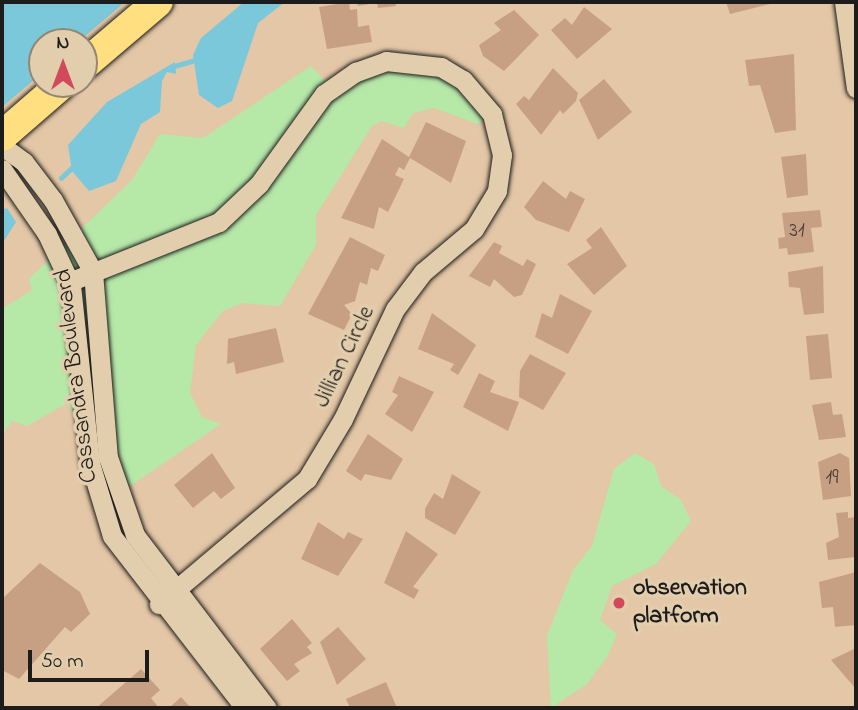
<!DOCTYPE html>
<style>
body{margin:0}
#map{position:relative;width:858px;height:710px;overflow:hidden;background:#e4c7a6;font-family:"Indie Flower",sans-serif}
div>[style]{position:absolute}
.green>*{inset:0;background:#b6e8a8}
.water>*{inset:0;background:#7ac8d9}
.stream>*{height:4.5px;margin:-2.25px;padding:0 2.25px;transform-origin:2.25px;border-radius:2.25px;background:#7ac8d9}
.building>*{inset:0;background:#c7a083}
.round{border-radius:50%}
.roads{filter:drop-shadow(0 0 2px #1c1c1c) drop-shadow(0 0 2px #1c1c1c)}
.minor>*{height:19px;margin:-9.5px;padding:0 9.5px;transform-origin:9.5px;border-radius:9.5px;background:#e2cdac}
.primary>*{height:30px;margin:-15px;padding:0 15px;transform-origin:15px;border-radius:15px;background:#ffdf80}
.dots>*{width:19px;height:19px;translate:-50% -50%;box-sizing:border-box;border:4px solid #e2cdac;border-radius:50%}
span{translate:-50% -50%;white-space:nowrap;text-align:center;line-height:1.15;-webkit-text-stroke:7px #e2cdac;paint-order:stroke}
.number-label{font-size:21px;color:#473d36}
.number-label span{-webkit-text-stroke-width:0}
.street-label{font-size:24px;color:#1c1c1c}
.poi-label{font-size:24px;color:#1c1c1c;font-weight:700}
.left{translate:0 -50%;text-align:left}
.frame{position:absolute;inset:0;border:4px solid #1c1c1c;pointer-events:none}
.north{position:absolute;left:28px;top:28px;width:70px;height:70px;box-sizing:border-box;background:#e2cdac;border:2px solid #938672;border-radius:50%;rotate:0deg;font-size:19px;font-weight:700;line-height:28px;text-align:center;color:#1c1c1c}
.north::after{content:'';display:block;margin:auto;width:24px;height:32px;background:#d1495b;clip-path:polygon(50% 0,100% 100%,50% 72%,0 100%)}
.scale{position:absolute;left:28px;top:650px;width:121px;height:32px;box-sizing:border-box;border:4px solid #1c1c1c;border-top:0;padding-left:9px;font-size:21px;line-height:24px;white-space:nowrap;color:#1c1c1c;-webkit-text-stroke:5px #e2cdac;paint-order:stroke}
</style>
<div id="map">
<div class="green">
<div style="clip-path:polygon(311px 66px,332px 88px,356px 72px,441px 67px,492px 114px,478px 124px,434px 108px,413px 113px,404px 128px,381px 121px,372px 126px,316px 215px,316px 245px,280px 306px,242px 303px,223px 311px,196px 345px,190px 393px,202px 417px,221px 424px,117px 495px,105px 415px,74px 416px,67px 403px,27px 426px,12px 421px,2px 436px,2px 309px,32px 290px,29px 279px,36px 272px,132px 180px,160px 134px,203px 138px)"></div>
<div style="clip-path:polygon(635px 453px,654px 464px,661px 486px,681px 500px,691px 521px,656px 564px,612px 586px,600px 620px,617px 634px,607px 657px,587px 684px,551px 708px,547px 636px,573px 570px,592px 546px,614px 469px)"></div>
</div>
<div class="water">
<div style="clip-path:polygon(2px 2px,125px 2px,78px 42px,42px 42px,42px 73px,2px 107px)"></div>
<div style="clip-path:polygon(244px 2px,285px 2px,258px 23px,232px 101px,218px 108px,199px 95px,193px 55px,201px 38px)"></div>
<div style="clip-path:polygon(175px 62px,176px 74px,167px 72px,162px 81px,160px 112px,141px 124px,116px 181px,89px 191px,72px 171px,68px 145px,107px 102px)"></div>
<div style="clip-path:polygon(7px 208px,16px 222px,2px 244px,2px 210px)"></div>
</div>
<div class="stream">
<div style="left:171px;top:67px;width:26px;rotate:-16deg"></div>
<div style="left:61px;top:178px;width:16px;rotate:-43deg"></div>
</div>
<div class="building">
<div style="clip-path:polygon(349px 2px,350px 10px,357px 9px,358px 27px,369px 25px,372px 42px,327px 49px,319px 7px)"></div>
<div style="clip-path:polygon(357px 2px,376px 2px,376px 3px,358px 6px)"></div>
<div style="clip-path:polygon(377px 2px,395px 2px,396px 6px,378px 8px)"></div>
<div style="clip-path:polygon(726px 2px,773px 2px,774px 3px,730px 14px)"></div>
<div style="clip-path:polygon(584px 7px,612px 29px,577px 59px,551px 30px,565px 18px,572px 25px)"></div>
<div style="clip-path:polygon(514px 10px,539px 35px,504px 71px,483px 56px,479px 45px,501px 30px,494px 23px)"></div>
<div style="clip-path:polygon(794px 54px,796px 130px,775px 133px,760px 85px,749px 86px,745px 60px)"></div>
<div style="clip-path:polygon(553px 68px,578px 93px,576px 101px,563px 114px,560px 110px,541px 135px,516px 104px,524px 96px,529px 100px)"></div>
<div style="clip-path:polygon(604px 79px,632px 112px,598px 140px,579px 100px)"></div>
<div style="clip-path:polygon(426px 122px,466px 141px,451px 183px,410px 158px,404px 170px,399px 167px,395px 175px,404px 179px,388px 212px,379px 207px,374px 229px,341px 218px,382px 139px,409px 157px)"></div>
<div style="clip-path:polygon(806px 154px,808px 195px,787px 198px,781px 157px)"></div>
<div style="clip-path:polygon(543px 181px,566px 199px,570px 191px,585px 199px,569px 232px,536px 220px,524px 207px)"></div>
<div style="clip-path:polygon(820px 210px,822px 227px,811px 228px,814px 252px,788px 255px,787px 248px,779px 249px,778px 238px,785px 237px,782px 213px)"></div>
<div style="clip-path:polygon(601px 227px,627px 266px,594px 295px,567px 264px,592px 248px,586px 240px)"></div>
<div style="clip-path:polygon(350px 237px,385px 255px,378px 271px,371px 268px,367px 285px,360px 282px,355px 301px,344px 305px,352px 314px,344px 330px,308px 314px)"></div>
<div style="clip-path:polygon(494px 242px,502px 246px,499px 253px,523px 266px,527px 259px,536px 264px,522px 295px,514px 297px,494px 279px,490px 287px,469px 276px)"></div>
<div style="clip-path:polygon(823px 266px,824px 313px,804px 315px,800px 288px,789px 287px,788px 272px)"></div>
<div style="clip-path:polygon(560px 294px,592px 311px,568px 354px,535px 337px,542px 313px,552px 318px)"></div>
<div style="clip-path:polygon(432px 313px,476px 345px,458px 375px,450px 370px,454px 364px,418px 349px)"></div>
<div style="clip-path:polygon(276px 328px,284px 362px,236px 374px,234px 362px,227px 364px,228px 339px)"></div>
<div style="clip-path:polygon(828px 334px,832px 378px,810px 380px,806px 336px)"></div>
<div style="clip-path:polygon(530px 354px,566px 373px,543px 410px,519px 397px,520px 371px)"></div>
<div style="clip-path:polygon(479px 373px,495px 381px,490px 392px,519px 402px,508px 431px,463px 407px)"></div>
<div style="clip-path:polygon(399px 376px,434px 392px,412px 432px,385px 414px,398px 395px,392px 392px)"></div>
<div style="clip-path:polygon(831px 402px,833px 415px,842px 414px,846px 437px,819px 440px,812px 405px)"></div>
<div style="clip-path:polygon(368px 434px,403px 459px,391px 480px,365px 474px,361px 481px,346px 471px)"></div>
<div style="clip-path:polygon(212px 453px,235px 488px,221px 499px,214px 491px,193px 508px,174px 485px)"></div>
<div style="clip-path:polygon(840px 453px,849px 458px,851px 496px,823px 500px,818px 462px)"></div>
<div style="clip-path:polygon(452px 474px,481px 492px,455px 535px,425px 518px,425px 509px,434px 493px,443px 499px)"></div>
<div style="clip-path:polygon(848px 512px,848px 518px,856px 517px,856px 557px,828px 560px,826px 543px,839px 537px,836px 513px)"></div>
<div style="clip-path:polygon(318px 522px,344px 539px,348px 532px,363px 539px,338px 576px,301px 559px)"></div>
<div style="clip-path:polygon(406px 531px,438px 554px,413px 587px,419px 590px,414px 599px,384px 583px)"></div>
<div style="clip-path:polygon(40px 563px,80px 592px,90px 614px,71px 632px,65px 627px,19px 679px,2px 670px,2px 599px)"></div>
<div style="clip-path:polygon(856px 572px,856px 625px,835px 627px,833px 607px,822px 608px,819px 582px)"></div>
<div class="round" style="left:610px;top:594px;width:18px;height:18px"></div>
<div style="clip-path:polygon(292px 619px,312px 643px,307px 647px,312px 653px,294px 664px,300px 671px,287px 681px,260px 649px)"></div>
<div style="clip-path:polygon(338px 627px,366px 659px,337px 685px,320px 642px)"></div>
<div style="clip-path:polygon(856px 648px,856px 689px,831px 660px)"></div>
<div style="clip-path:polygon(141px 669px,160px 690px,151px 698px,159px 708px,96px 708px)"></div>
<div style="clip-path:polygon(386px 682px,397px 708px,350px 708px,346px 699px)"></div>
<div style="clip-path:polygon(181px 697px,191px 708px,169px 708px)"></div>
</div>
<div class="roads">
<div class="minor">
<div style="left:844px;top:2px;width:87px;rotate:82.1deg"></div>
<div style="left:2px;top:146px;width:27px;rotate:36deg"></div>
<div style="left:24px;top:162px;width:48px;rotate:52.7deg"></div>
<div style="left:53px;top:200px;width:82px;rotate:60.9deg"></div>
<div style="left:93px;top:272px;width:186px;rotate:85.4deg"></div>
<div style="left:108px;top:457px;width:83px;rotate:70.9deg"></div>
<div style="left:135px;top:535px;width:218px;rotate:52.7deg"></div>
<div style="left:2px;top:169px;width:79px;rotate:55.3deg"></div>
<div style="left:47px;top:234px;width:56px;rotate:64.8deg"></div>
<div style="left:71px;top:285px;width:179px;rotate:83.9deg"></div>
<div style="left:90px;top:463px;width:76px;rotate:73.2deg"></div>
<div style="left:112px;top:536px;width:217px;rotate:52.3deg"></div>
<div style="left:69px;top:282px;width:162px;rotate:-21.8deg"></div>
<div style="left:219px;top:222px;width:55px;rotate:-43.5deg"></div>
<div style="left:259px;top:184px;width:111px;rotate:-54.2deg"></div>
<div style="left:324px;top:94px;width:39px;rotate:-35deg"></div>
<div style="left:356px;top:72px;width:32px;rotate:-20deg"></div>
<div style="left:386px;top:61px;width:55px;rotate:6.2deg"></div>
<div style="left:441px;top:67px;width:26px;rotate:31deg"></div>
<div style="left:463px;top:80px;width:45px;rotate:49.5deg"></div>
<div style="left:492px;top:114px;width:42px;rotate:76.3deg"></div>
<div style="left:502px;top:155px;width:36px;rotate:98deg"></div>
<div style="left:497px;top:191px;width:44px;rotate:121.2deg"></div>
<div style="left:474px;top:229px;width:67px;rotate:139.9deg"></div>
<div style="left:423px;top:272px;width:46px;rotate:127.1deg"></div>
<div style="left:395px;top:309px;width:122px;rotate:115.3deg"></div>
<div style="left:343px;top:419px;width:70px;rotate:121deg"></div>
<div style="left:307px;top:479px;width:194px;rotate:139.8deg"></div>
</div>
<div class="primary">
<div style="left:84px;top:65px;width:97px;rotate:-40.4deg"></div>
<div style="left:2px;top:136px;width:79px;rotate:-40.9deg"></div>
</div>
</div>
<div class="dots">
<div style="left:619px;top:603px;background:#d1495b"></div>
</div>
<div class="number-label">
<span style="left:797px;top:231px">31</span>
<span style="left:832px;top:478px">19</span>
</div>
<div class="street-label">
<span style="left:345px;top:357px;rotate:-64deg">Jillian Circle</span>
<span style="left:77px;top:376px;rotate:-97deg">Cassandra Boulevard</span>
</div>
<div class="poi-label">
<span class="left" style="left:633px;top:603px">observation<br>platform</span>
</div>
<div class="frame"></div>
<div class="north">N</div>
<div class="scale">50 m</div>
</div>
